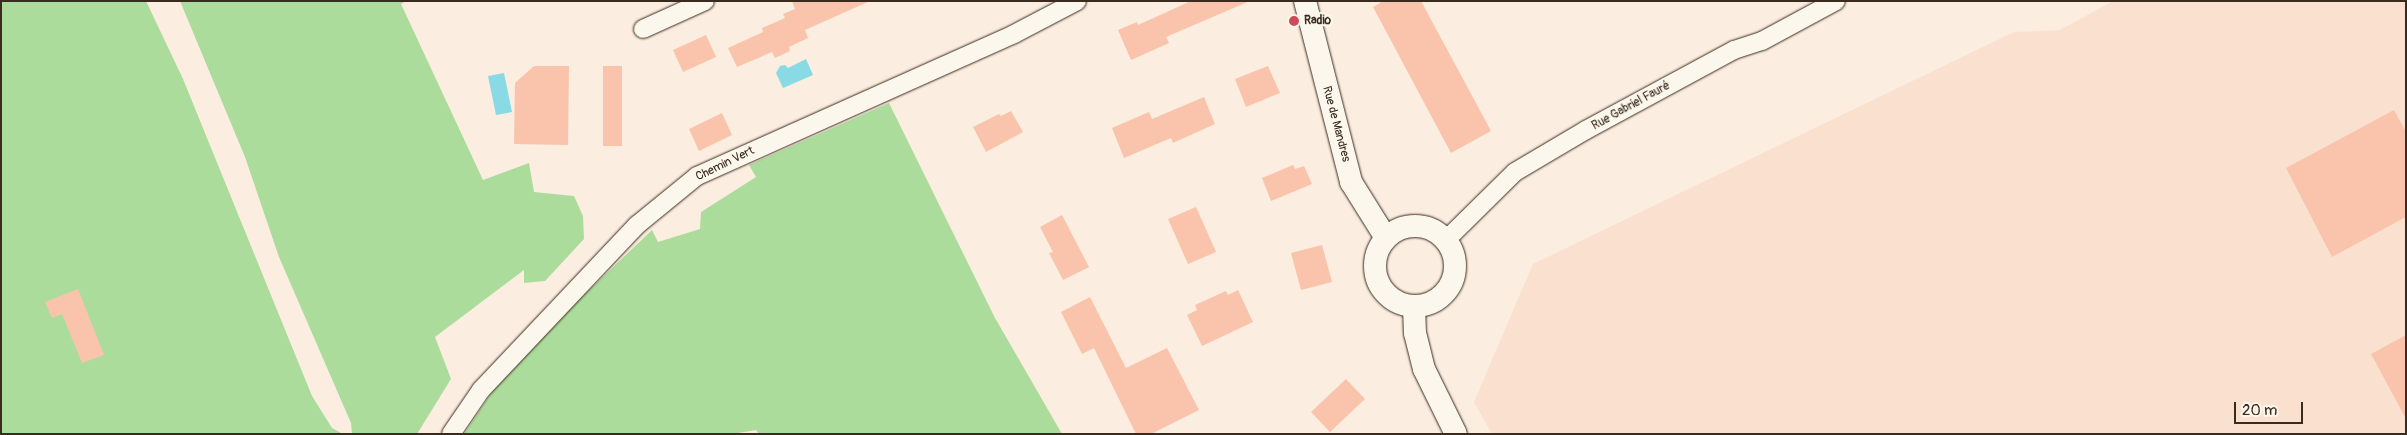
<!DOCTYPE html>
<meta charset="utf-8">
<style>
body{margin:0}
#map{position:relative;width:2407px;height:435px;overflow:hidden;background:#fbeddf;font-family:Pangolin,sans-serif}
div>[style]{position:absolute}
.built>*{inset:0;background:#fae1cf}
.green>*{inset:0;background:#acdc9c}
.water>*{inset:0;background:#89dae5}
.building>*{inset:0;background:#f9c4ab}
.roads{filter:drop-shadow(0 0 1px #3b2a1e) drop-shadow(0 0 1px #3b2a1e)}
.minor>*{height:18px;margin:-9px;padding:0 9px;transform-origin:9px;border-radius:9px;background:#fbf7ec}
.tertiary>*{height:22px;margin:-11px;padding:0 11px;transform-origin:11px;border-radius:11px;background:#fbf7ec}
.tertiary>.ring{margin:-11px;padding:0;box-sizing:content-box;background:none;border:22px solid #fbf7ec;border-radius:50%}
.dots>*{width:14px;height:14px;translate:-50% -50%;box-sizing:border-box;border:2px solid #fbf7ec;border-radius:50%}
span{translate:-50% -50%;white-space:nowrap;text-align:center;line-height:1.15;-webkit-text-stroke:4px #fbf7ec;paint-order:stroke}
.poi-label{font-size:12px;color:#3b2a1e;font-weight:700}
.left{translate:0 -50%;text-align:left}
.street-label{font-size:12px;color:#3b2a1e}
.frame{position:absolute;inset:0;border:2px solid #3b2a1e;pointer-events:none}
.scale{position:absolute;left:2234px;top:402px;width:69px;height:22px;box-sizing:border-box;border:2px solid #3b2a1e;border-top:0;padding-left:6px;font-size:15px;line-height:18px;white-space:nowrap;color:#3b2a1e;-webkit-text-stroke:4px #fbf7ec;paint-order:stroke}
</style>
<div id="map">
<div class="built">
<div style="clip-path:polygon(2113px 1px,2406px 1px,2406px 434px,1492px 434px,1474px 402px,1533px 264px,2014px 32px,2060px 30px)"></div>
</div>
<div class="green">
<div style="clip-path:polygon(1px 1px,146px 1px,183px 79px,312px 396px,332px 428px,343px 434px,1px 434px)"></div>
<div style="clip-path:polygon(180px 1px,406px 1px,401px 4px,483px 180px,529px 163px,534px 192px,574px 196px,583px 216px,584px 239px,545px 281px,524px 283px,524px 270px,435px 337px,451px 379px,417px 434px,352px 434px,351px 423px,279px 257px,245px 157px)"></div>
<div style="clip-path:polygon(889px 103px,995px 318px,1062px 434px,759px 434px,756px 430px,732px 434px,464px 434px,494px 389px,566px 312px,652px 230px,658px 242px,700px 229px,701px 212px,756px 177px,749px 165px)"></div>
</div>
<div class="water">
<div style="clip-path:polygon(806px 59px,813px 75px,783px 88px,776px 73px,780px 66px,785px 65px,788px 68px)"></div>
<div style="clip-path:polygon(504px 73px,512px 112px,496px 115px,488px 76px)"></div>
</div>
<div class="building">
<div style="clip-path:polygon(792px 1px,870px 1px,805px 30px,808px 38px,789px 47px,790px 51px,775px 58px,772px 52px,737px 67px,728px 48px,763px 32px,762px 28px,785px 18px,783px 14px,795px 9px)"></div>
<div style="clip-path:polygon(1191px 1px,1250px 1px,1166px 37px,1169px 43px,1131px 60px,1118px 30px,1137px 22px,1138px 25px)"></div>
<div style="clip-path:polygon(1383px 1px,1421px 1px,1491px 131px,1451px 153px,1373px 7px)"></div>
<div style="clip-path:polygon(706px 35px,716px 57px,683px 72px,673px 50px)"></div>
<div style="clip-path:polygon(534px 66px,569px 66px,568px 145px,514px 144px,515px 83px)"></div>
<div style="clip-path:polygon(603px 66px,622px 66px,622px 146px,603px 146px)"></div>
<div style="clip-path:polygon(1268px 66px,1280px 93px,1246px 107px,1235px 79px)"></div>
<div style="clip-path:polygon(1204px 97px,1215px 124px,1173px 143px,1171px 138px,1124px 158px,1112px 128px,1149px 112px,1152px 119px)"></div>
<div style="clip-path:polygon(2394px 110px,2406px 132px,2406px 217px,2332px 257px,2286px 168px)"></div>
<div style="clip-path:polygon(1011px 111px,1023px 132px,986px 152px,973px 127px,999px 114px,1001px 116px)"></div>
<div style="clip-path:polygon(722px 113px,732px 135px,699px 151px,689px 129px)"></div>
<div style="clip-path:polygon(1293px 165px,1295px 169px,1304px 166px,1312px 184px,1271px 201px,1262px 178px)"></div>
<div style="clip-path:polygon(1196px 207px,1216px 252px,1188px 264px,1168px 219px)"></div>
<div style="clip-path:polygon(1062px 215px,1089px 267px,1063px 280px,1049px 253px,1053px 252px,1040px 227px)"></div>
<div style="clip-path:polygon(1322px 245px,1332px 282px,1301px 290px,1291px 253px)"></div>
<div style="clip-path:polygon(78px 289px,104px 355px,82px 363px,62px 314px,52px 318px,45px 302px)"></div>
<div style="clip-path:polygon(1238px 290px,1253px 322px,1202px 346px,1187px 315px,1197px 310px,1195px 305px,1226px 291px,1228px 295px)"></div>
<div style="clip-path:polygon(1090px 297px,1126px 368px,1167px 348px,1199px 410px,1151px 434px,1136px 434px,1094px 348px,1082px 354px,1061px 312px)"></div>
<div style="clip-path:polygon(2406px 335px,2406px 419px,2371px 354px)"></div>
<div style="clip-path:polygon(1346px 379px,1365px 399px,1330px 432px,1311px 412px)"></div>
</div>
<div class="roads">
<div class="minor">
<div style="left:643px;top:29px;width:68px;rotate:-24.3deg"></div>
<div style="left:1446px;top:240px;width:97px;rotate:-44.6deg"></div>
<div style="left:1515px;top:172px;width:82px;rotate:-30.6deg"></div>
<div style="left:1586px;top:130px;width:168px;rotate:-28.4deg"></div>
<div style="left:1734px;top:50px;width:29px;rotate:-18deg"></div>
<div style="left:1762px;top:41px;width:84px;rotate:-28.4deg"></div>
<div style="left:451px;top:434px;width:53px;rotate:-55.7deg"></div>
<div style="left:481px;top:390px;width:227px;rotate:-46.6deg"></div>
<div style="left:637px;top:225px;width:77px;rotate:-39.2deg"></div>
<div style="left:697px;top:176px;width:347px;rotate:-24.1deg"></div>
<div style="left:1014px;top:34px;width:71px;rotate:-27.6deg"></div>
</div>
<div class="tertiary">
<div style="left:1305px;top:1px;width:187px;rotate:75.7deg"></div>
<div style="left:1351px;top:182px;width:66px;rotate:58deg"></div>
<div class="ring" style="left:1375px;top:226px;width:58px;height:58px"></div>
<div style="left:1414px;top:306px;width:27px;rotate:88deg"></div>
<div style="left:1415px;top:333px;width:37px;rotate:76deg"></div>
<div style="left:1424px;top:369px;width:72px;rotate:63.8deg"></div>
</div>
</div>
<div class="dots">
<div style="left:1294px;top:21px;background:#d1495b"></div>
</div>
<div class="poi-label">
<span class="left" style="left:1304px;top:21px">Radio</span>
</div>
<div class="street-label">
<span style="left:1631px;top:106px;rotate:-29deg">Rue Gabriel Fauré</span>
<span style="left:1336px;top:124px;rotate:75deg">Rue de Mandres</span>
<span style="left:725px;top:164px;rotate:-26deg">Chemin Vert</span>
</div>
<div class="frame"></div>
<div class="scale">20 m</div>
</div>
